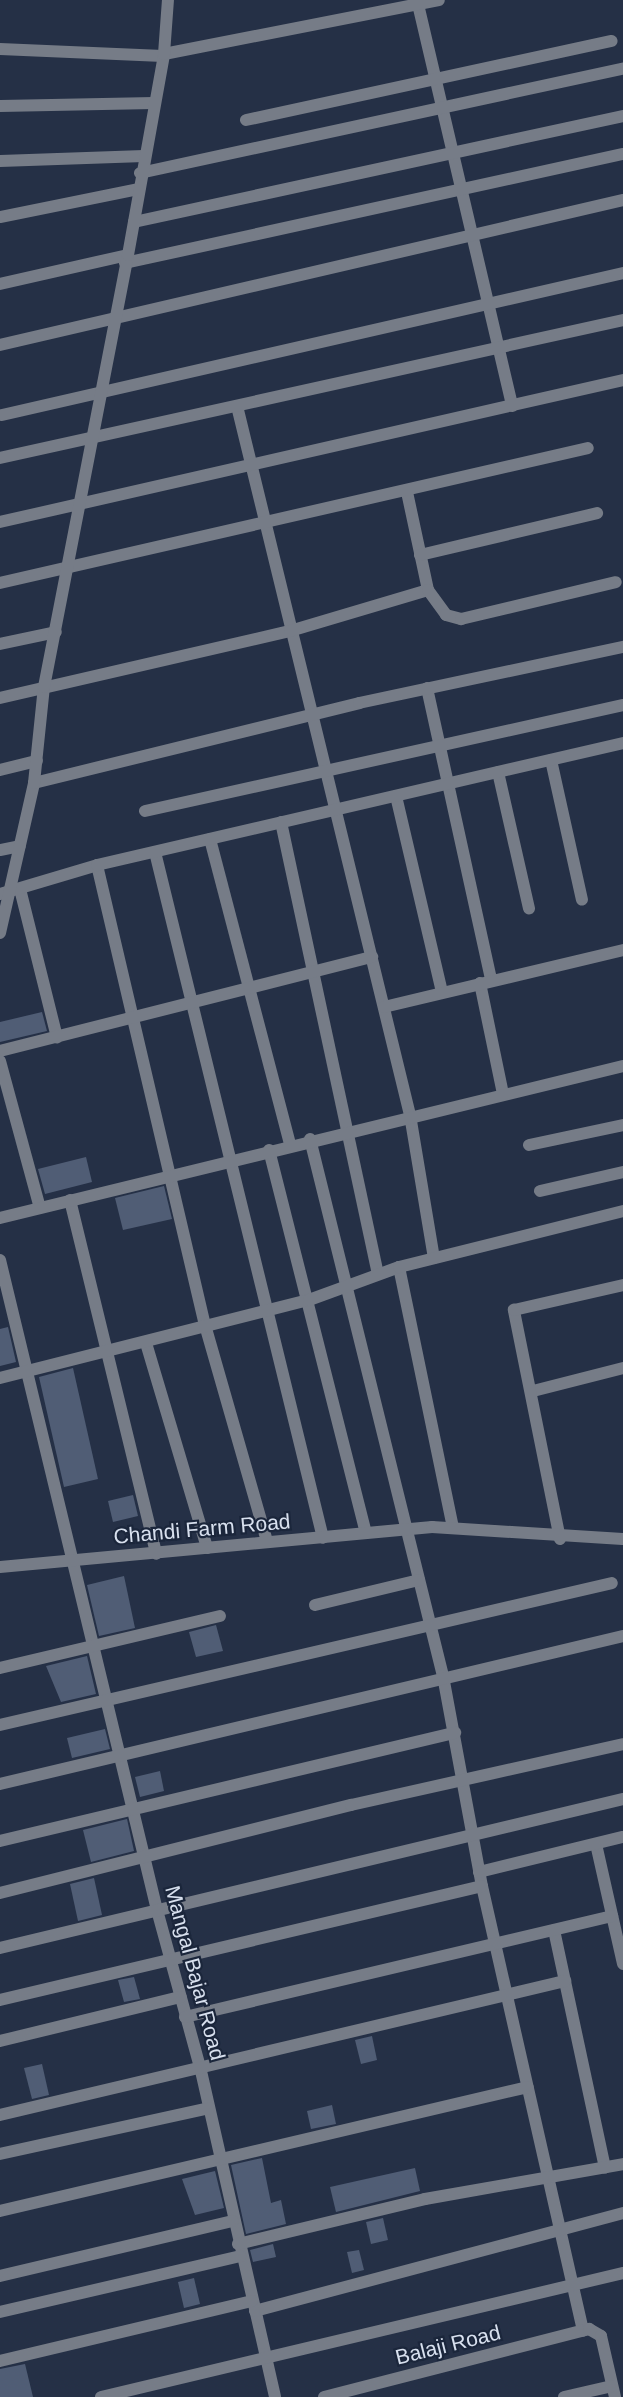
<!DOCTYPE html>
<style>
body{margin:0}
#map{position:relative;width:623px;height:2397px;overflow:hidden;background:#253046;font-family:Helvetica,sans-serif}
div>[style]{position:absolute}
.building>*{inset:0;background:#505d75}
.minor>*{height:12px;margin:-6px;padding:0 6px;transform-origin:6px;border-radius:6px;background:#767c87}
span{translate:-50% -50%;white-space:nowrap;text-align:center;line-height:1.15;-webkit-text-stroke:4.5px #1b263b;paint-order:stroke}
.street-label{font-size:21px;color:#d8e0ee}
</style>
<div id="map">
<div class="building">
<div style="clip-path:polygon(42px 1012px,47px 1031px,0 1042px,0 1022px)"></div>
<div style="clip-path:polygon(86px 1157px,92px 1182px,45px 1194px,38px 1169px)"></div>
<div style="clip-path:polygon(164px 1186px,172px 1219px,123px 1230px,115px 1198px)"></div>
<div style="clip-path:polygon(8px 1327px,16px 1362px,0 1366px,0 1329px)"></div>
<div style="clip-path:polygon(73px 1368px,98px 1479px,64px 1487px,39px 1377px)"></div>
<div style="clip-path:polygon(133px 1495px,138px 1516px,113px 1522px,108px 1501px)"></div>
<div style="clip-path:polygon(124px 1576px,135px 1628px,99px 1636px,87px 1585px)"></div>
<div style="clip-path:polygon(216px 1625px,223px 1651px,196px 1657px,189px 1632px)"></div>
<div style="clip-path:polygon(87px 1656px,96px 1694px,61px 1702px,46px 1666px)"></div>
<div style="clip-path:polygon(105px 1729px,110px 1749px,72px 1758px,67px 1738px)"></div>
<div style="clip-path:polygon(160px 1771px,164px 1791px,140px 1797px,135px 1777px)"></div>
<div style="clip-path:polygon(127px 1819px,134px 1851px,91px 1862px,83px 1830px)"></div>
<div style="clip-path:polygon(94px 1878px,102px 1915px,78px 1921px,70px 1884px)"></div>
<div style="clip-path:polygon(134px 1977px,140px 1999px,124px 2002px,118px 1980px)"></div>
<div style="clip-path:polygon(372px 2036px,377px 2060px,361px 2064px,355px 2040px)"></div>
<div style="clip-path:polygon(42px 2064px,49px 2095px,32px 2099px,24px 2068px)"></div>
<div style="clip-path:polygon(332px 2105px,336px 2124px,311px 2129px,307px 2111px)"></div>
<div style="clip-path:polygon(262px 2158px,271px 2203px,281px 2200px,286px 2224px,246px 2234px,231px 2165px)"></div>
<div style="clip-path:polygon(415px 2168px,420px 2191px,336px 2212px,330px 2187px)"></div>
<div style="clip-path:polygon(215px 2171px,224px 2208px,195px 2215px,182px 2179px)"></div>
<div style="clip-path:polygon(383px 2218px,388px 2240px,371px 2244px,366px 2222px)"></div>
<div style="clip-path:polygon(273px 2244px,276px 2257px,253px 2262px,250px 2250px)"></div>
<div style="clip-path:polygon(359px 2250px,364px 2270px,352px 2273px,347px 2252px)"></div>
<div style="clip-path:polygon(194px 2278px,200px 2304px,184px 2308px,178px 2282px)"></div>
<div style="clip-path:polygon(25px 2364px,33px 2397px,0 2397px,0 2369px)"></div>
</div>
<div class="minor">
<div style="left:417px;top:0;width:417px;rotate:76.8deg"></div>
<div style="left:0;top:49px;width:163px;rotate:2.5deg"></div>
<div style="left:164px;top:54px;width:280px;rotate:-11.1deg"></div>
<div style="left:0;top:106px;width:154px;rotate:-1.1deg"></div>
<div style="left:246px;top:120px;width:374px;rotate:-12.2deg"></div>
<div style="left:0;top:161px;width:144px;rotate:-2deg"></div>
<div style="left:140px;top:173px;width:494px;rotate:-12.2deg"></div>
<div style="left:0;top:217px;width:142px;rotate:-11.4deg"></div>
<div style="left:134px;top:222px;width:500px;rotate:-12.23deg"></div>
<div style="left:125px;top:263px;width:510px;rotate:-12.35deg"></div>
<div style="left:0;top:284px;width:131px;rotate:-12.8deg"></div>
<div style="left:0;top:345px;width:640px;rotate:-13.1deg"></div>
<div style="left:237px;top:406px;width:730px;rotate:76.29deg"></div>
<div style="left:410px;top:1115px;width:145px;rotate:80.5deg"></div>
<div style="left:2px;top:415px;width:637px;rotate:-12.88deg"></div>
<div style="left:0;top:458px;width:638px;rotate:-12.49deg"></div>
<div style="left:407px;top:492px;width:100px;rotate:77.9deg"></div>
<div style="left:0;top:522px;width:639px;rotate:-12.84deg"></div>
<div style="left:420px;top:555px;width:182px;rotate:-13.3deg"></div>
<div style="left:0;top:583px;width:603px;rotate:-12.93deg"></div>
<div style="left:0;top:644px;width:57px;rotate:-12.1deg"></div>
<div style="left:427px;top:688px;width:299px;rotate:77.6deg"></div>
<div style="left:0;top:698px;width:298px;rotate:-13deg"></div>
<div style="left:290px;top:631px;width:144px;rotate:-16.5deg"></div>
<div style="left:428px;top:590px;width:31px;rotate:54deg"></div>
<div style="left:446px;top:615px;width:16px;rotate:15deg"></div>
<div style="left:461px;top:619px;width:159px;rotate:-13.4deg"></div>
<div style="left:551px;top:760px;width:143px;rotate:77.5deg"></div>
<div style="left:0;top:770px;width:38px;rotate:-14deg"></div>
<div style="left:498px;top:772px;width:140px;rotate:77.2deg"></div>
<div style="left:34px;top:783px;width:335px;rotate:-13.8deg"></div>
<div style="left:359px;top:703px;width:270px;rotate:-12deg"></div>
<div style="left:396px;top:796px;width:201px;rotate:76.8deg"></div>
<div style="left:145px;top:811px;width:490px;rotate:-12.5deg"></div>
<div style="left:281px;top:822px;width:461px;rotate:77.9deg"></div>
<div style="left:210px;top:839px;width:315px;rotate:75.3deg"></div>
<div style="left:0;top:850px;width:20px;rotate:-11deg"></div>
<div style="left:155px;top:852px;width:706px;rotate:76.24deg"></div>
<div style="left:97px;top:865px;width:473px;rotate:76.8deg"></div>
<div style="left:205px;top:1325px;width:225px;rotate:74deg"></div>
<div style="left:20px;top:889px;width:153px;rotate:76deg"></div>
<div style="left:0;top:894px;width:101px;rotate:-16.6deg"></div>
<div style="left:97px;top:865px;width:540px;rotate:-13.06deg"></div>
<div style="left:0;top:933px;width:154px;rotate:-77.2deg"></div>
<div style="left:34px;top:783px;width:97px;rotate:-84.1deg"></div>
<div style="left:44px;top:687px;width:440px;rotate:-79deg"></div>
<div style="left:128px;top:255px;width:204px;rotate:-79.8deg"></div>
<div style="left:164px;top:54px;width:54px;rotate:-85.8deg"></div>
<div style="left:480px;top:983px;width:113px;rotate:78.3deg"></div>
<div style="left:384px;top:1007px;width:246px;rotate:-13.4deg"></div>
<div style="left:0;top:1051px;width:384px;rotate:-14.2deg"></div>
<div style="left:0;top:1061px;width:152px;rotate:74.8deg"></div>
<div style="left:310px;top:1139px;width:553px;rotate:76.09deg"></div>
<div style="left:443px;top:1676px;width:214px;rotate:79.5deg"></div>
<div style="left:482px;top:1886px;width:456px;rotate:77.2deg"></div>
<div style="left:529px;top:1145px;width:96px;rotate:-12deg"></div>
<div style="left:269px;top:1150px;width:395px;rotate:75.8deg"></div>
<div style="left:540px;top:1191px;width:85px;rotate:-12.9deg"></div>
<div style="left:70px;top:1200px;width:364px;rotate:76.3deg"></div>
<div style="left:0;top:1218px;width:641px;rotate:-13.71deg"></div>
<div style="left:0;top:1260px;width:669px;rotate:76.42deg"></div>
<div style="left:157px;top:1910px;width:167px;rotate:74.7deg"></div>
<div style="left:201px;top:2071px;width:334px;rotate:77.2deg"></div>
<div style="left:399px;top:1267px;width:266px;rotate:78.3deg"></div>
<div style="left:146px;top:1343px;width:214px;rotate:73.4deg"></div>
<div style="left:0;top:1378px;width:319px;rotate:-14.2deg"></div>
<div style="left:309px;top:1300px;width:96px;rotate:-20.1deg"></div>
<div style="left:399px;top:1267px;width:231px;rotate:-14deg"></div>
<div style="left:533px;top:1391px;width:93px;rotate:-14.3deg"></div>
<div style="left:560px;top:1539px;width:234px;rotate:-101.4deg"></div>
<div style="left:514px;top:1310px;width:112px;rotate:-12.9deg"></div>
<div style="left:0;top:1567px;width:434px;rotate:-5.3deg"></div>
<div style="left:432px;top:1527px;width:191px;rotate:3.6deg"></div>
<div style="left:315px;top:1605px;width:107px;rotate:-13.5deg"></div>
<div style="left:0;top:1668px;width:226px;rotate:-13.3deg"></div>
<div style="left:0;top:1725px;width:628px;rotate:-13.06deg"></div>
<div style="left:0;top:1784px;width:640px;rotate:-13.36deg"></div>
<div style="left:0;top:1841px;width:468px;rotate:-13.4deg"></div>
<div style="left:596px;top:1844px;width:123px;rotate:77.3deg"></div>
<div style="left:479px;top:1872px;width:148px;rotate:-13.7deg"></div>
<div style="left:0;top:1893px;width:362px;rotate:-14.1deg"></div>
<div style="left:351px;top:1805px;width:279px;rotate:-12.6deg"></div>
<div style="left:554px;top:1930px;width:243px;rotate:77.9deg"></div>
<div style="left:0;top:1948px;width:641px;rotate:-13.45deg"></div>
<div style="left:0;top:2000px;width:495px;rotate:-13.3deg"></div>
<div style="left:185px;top:2017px;width:439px;rotate:-13.3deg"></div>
<div style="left:0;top:2041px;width:186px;rotate:-13.7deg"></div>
<div style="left:0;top:2115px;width:581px;rotate:-13.34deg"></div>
<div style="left:0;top:2154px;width:214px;rotate:-12.4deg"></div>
<div style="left:0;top:2211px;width:542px;rotate:-13.22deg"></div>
<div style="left:238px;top:2244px;width:192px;rotate:-13.5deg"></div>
<div style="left:425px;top:2199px;width:201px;rotate:-10deg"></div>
<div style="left:0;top:2276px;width:239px;rotate:-13.3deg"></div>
<div style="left:255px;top:2311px;width:381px;rotate:-14.9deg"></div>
<div style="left:0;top:2312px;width:247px;rotate:-13.1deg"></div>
<div style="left:0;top:2361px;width:259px;rotate:-13.4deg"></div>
<div style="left:101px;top:2397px;width:537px;rotate:-13.36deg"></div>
<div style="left:324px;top:2397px;width:274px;rotate:-14.4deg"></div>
<div style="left:589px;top:2329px;width:14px;rotate:30deg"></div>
<div style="left:601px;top:2336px;width:63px;rotate:77.1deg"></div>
<div style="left:564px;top:2397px;width:49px;rotate:-12.9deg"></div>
</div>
<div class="street-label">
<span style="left:202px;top:1529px;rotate:-5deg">Chandi Farm Road</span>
<span style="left:195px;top:1973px;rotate:75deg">Mangal Bajar Road</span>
<span style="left:448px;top:2345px;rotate:-14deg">Balaji Road</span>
</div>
</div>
